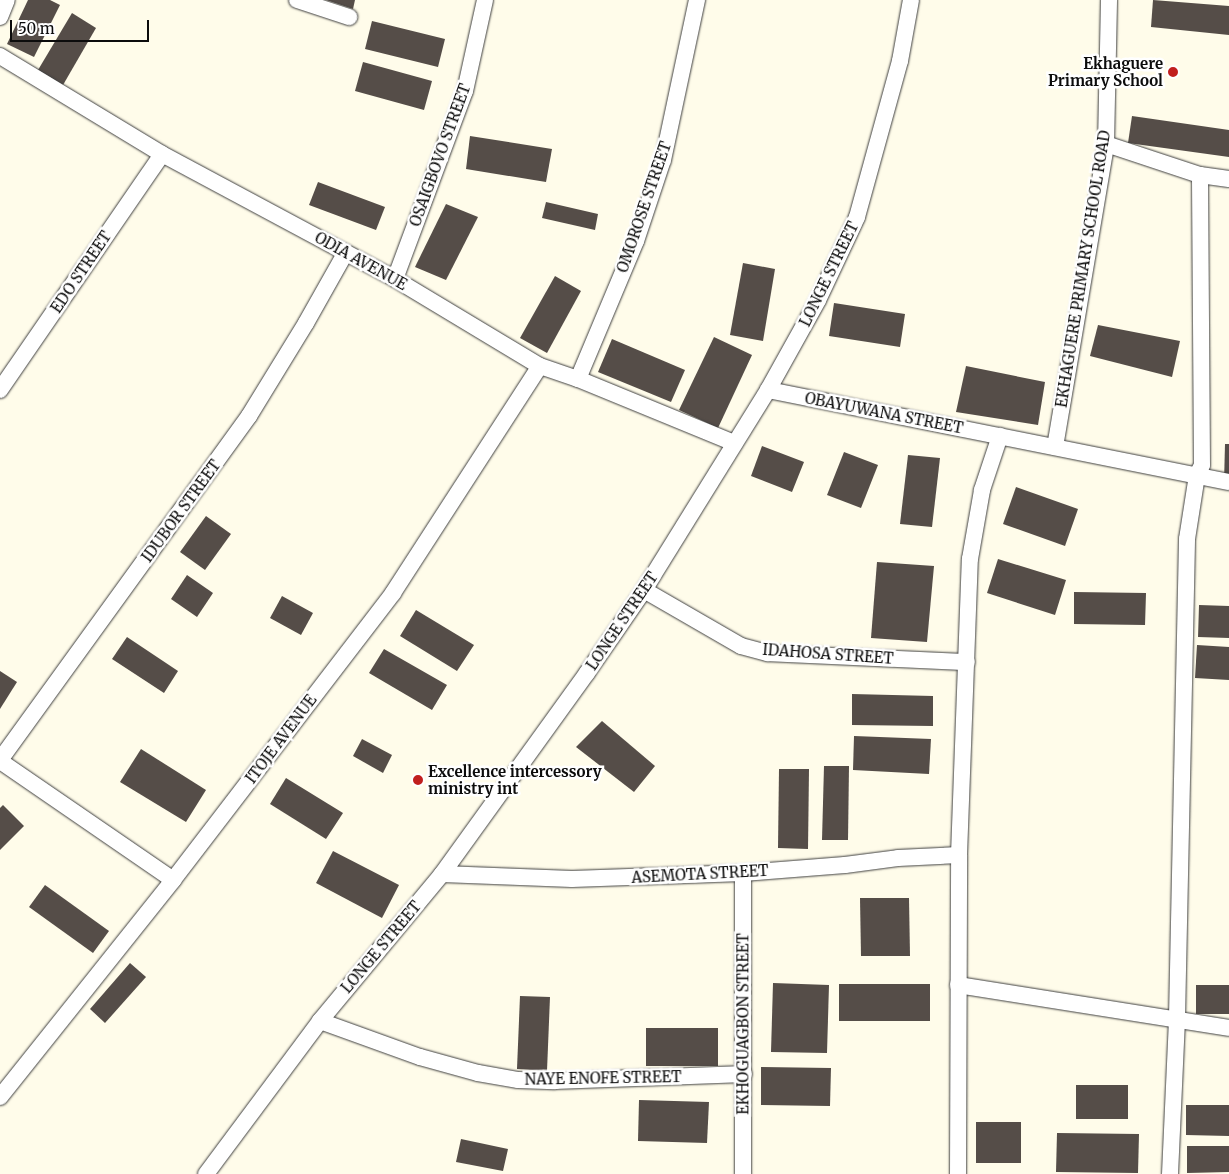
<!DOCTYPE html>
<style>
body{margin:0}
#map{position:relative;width:1229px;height:1174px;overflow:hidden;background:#fffcea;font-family:Merriweather,serif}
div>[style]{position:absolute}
.building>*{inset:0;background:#554d48}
.roads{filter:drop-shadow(0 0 1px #3f3f3f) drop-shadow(0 0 1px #3f3f3f)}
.minor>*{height:16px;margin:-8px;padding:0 8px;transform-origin:8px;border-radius:8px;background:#fff}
.dots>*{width:14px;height:14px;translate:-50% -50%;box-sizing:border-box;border:2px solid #fff;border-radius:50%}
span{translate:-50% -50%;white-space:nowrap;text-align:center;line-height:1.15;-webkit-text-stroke:5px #fff;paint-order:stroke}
.poi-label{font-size:15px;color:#0c0c0c;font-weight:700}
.right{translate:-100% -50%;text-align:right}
.left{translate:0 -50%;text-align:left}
.street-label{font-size:15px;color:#0c0c0c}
.scale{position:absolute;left:10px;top:20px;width:139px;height:22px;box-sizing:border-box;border:2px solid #0c0c0c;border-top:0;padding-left:6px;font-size:15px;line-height:18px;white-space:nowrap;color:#0c0c0c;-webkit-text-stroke:4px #fff;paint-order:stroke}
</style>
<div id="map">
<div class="building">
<div style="clip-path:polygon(28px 0,50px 0,60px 5px,34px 57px,7px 44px)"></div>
<div style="clip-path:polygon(326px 0,355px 0,353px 9px)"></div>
<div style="clip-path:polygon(1153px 0,1229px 6px,1229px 35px,1151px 27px)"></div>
<div style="clip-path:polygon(72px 13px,96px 28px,63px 85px,38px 70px)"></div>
<div style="clip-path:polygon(372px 21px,445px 39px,438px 67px,365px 49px)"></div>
<div style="clip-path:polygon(363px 62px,432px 81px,424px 110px,355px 91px)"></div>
<div style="clip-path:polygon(1132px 116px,1229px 130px,1229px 157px,1128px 143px)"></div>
<div style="clip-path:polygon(470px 136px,552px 149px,546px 182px,466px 169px)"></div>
<div style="clip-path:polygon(318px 182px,385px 207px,376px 230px,309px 205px)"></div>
<div style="clip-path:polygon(546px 202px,598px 214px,595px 230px,542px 218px)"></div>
<div style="clip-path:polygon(446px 204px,478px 217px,446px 280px,415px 267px)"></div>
<div style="clip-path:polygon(743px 263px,775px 269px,763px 341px,730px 335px)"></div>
<div style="clip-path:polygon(555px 276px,581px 291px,547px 353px,520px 338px)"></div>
<div style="clip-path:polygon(834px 303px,905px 314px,900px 347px,829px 336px)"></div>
<div style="clip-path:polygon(1098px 325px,1180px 341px,1172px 377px,1090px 356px)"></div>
<div style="clip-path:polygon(714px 337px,752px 355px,718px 428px,679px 410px)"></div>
<div style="clip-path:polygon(612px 339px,685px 370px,671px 402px,598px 372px)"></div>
<div style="clip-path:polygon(966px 366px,1045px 382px,1038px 425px,956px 412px)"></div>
<div style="clip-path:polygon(1225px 444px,1229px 444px,1229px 484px,1224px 483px)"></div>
<div style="clip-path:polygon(762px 446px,804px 462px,792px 492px,751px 476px)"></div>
<div style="clip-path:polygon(844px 452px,878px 465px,861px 508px,827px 495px)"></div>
<div style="clip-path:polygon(908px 455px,940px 458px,932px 527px,900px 524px)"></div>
<div style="clip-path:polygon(1016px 487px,1078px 509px,1065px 546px,1003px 524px)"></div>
<div style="clip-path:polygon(206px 516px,231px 534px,205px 570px,180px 552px)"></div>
<div style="clip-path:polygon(998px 559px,1066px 580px,1055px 615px,987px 593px)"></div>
<div style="clip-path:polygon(877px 562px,934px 566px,927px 642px,871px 638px)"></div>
<div style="clip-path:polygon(187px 575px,213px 593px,197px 617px,171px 599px)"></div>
<div style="clip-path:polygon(1074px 592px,1146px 593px,1145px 625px,1074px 624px)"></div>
<div style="clip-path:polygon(282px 596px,313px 613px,301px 635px,270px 618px)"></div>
<div style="clip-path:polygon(1199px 605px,1229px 606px,1229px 638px,1198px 637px)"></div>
<div style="clip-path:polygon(416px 610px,474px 645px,457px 671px,400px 636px)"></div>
<div style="clip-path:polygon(127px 637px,178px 671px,164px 693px,112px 659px)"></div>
<div style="clip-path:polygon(1197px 645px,1229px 647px,1229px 680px,1195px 678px)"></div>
<div style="clip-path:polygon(384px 649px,447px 685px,432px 710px,369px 673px)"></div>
<div style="clip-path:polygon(0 671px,17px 682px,0 709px)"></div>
<div style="clip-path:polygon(852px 694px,933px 696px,933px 726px,852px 725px)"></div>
<div style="clip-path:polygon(602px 721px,655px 766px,634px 792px,576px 747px)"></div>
<div style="clip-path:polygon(854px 736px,931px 739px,929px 774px,853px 770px)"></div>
<div style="clip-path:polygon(362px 739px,392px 755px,383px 773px,353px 756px)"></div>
<div style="clip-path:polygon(141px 749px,206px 790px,186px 822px,120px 782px)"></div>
<div style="clip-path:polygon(824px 766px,849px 766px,848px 840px,822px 840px)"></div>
<div style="clip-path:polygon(779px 769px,809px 769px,808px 849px,778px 848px)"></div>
<div style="clip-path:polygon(286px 778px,343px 813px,326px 839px,270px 804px)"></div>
<div style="clip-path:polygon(3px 805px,24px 826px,0 850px,0 808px)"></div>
<div style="clip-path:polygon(333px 851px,399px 885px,382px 918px,316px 883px)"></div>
<div style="clip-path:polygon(45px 885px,109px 931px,93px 953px,29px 907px)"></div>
<div style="clip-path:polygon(860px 898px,909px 898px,910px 956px,861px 956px)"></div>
<div style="clip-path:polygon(130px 963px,146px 977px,105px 1023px,90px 1009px)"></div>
<div style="clip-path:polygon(773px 983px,829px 985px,827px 1053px,771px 1052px)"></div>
<div style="clip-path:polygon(839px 984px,930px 984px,930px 1021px,839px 1021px)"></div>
<div style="clip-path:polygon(1196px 985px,1229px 985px,1229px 1014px,1196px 1014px)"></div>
<div style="clip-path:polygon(520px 996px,550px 997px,547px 1071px,517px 1069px)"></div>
<div style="clip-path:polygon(646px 1028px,718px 1028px,718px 1066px,646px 1066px)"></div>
<div style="clip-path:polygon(761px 1067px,831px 1068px,830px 1106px,761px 1105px)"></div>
<div style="clip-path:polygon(1076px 1085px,1128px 1085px,1128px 1119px,1076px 1119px)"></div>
<div style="clip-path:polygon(639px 1100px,709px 1102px,707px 1143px,638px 1141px)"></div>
<div style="clip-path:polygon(1186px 1105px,1229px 1105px,1229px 1136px,1186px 1135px)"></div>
<div style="clip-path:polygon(976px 1122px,1021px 1122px,1021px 1163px,976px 1163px)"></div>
<div style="clip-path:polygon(1057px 1133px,1139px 1134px,1138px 1173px,1056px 1172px)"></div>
<div style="clip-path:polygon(461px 1139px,508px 1149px,503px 1171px,456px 1162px)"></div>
<div style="clip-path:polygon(1187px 1146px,1229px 1146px,1229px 1172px,1187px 1173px)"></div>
</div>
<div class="roads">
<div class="minor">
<div style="left:297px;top:0;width:55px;rotate:18.1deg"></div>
<div style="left:0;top:17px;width:18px;rotate:-68deg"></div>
<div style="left:0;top:56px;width:189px;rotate:31.2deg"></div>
<div style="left:162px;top:154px;width:264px;rotate:28.2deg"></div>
<div style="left:395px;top:279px;width:169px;rotate:31deg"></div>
<div style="left:540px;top:366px;width:40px;rotate:18.9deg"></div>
<div style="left:578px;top:379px;width:169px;rotate:22.3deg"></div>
<div style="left:1106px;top:144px;width:99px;rotate:18.3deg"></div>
<div style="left:1200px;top:175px;width:29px;rotate:8deg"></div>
<div style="left:395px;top:279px;width:201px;rotate:-69.6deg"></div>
<div style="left:465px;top:91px;width:93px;rotate:-77.6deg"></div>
<div style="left:578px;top:379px;width:150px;rotate:-67.2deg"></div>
<div style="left:636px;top:241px;width:85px;rotate:-71.6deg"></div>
<div style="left:663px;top:160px;width:164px;rotate:-78deg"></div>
<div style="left:0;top:390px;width:286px;rotate:-55.5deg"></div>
<div style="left:768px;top:390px;width:470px;rotate:11.3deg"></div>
<div style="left:1055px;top:447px;width:307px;rotate:-80.4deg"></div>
<div style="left:1106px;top:144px;width:144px;rotate:-88.8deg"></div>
<div style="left:644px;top:590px;width:112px;rotate:30deg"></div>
<div style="left:741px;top:646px;width:28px;rotate:15deg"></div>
<div style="left:768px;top:653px;width:199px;rotate:2.6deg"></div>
<div style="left:0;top:760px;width:425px;rotate:-54.1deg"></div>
<div style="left:249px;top:416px;width:109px;rotate:-58.5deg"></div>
<div style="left:306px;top:323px;width:81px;rotate:-60.6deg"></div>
<div style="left:0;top:761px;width:210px;rotate:34.5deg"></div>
<div style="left:743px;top:873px;width:301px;rotate:90deg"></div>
<div style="left:442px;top:874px;width:130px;rotate:2.2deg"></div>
<div style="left:572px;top:879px;width:171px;rotate:-2deg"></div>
<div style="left:743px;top:873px;width:102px;rotate:-4.5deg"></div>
<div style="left:845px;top:865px;width:53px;rotate:-7.5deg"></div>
<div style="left:898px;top:858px;width:61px;rotate:-2.8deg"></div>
<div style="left:958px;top:985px;width:274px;rotate:9deg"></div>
<div style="left:320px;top:1021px;width:106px;rotate:19.8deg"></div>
<div style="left:420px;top:1057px;width:60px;rotate:15.4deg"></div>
<div style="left:478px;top:1073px;width:41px;rotate:9.9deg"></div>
<div style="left:518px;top:1080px;width:37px;rotate:2deg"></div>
<div style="left:555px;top:1081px;width:189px;rotate:-2.1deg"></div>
<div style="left:0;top:1097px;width:278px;rotate:-51.4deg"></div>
<div style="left:173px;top:880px;width:362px;rotate:-52.5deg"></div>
<div style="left:393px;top:593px;width:270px;rotate:-57.1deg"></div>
<div style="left:206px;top:1174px;width:191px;rotate:-53.3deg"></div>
<div style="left:320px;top:1021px;width:191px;rotate:-50.3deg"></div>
<div style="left:442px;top:874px;width:248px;rotate:-54.2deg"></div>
<div style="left:587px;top:673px;width:101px;rotate:-55.5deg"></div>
<div style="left:644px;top:590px;width:235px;rotate:-58.2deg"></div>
<div style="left:768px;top:390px;width:103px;rotate:-60.9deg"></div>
<div style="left:818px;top:300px;width:92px;rotate:-64.8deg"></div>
<div style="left:857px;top:217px;width:162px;rotate:-74.6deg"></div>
<div style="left:900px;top:61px;width:62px;rotate:-79.8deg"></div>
<div style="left:958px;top:1174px;width:319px;rotate:-89.8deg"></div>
<div style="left:959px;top:855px;width:296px;rotate:-87.9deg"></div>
<div style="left:970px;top:559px;width:70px;rotate:-80.1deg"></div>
<div style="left:982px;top:490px;width:57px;rotate:-71.6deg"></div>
<div style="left:1170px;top:1174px;width:156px;rotate:-87.4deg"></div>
<div style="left:1177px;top:1018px;width:479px;rotate:-88.8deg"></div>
<div style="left:1187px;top:539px;width:65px;rotate:-81.1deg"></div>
<div style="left:1197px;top:475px;width:11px;rotate:-63deg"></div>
<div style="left:1202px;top:465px;width:290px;rotate:-90.4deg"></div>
</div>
</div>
<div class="dots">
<div style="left:1173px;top:72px;background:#c11f1e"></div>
<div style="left:418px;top:780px;background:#c11f1e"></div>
</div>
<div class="poi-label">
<span class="right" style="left:1163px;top:72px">Ekhaguere<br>Primary School</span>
<span class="left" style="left:428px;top:780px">Excellence intercessory<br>ministry int</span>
</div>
<div class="street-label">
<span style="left:440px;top:155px;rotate:-70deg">OSAIGBOVO STREET</span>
<span style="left:644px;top:207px;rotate:-71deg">OMOROSE STREET</span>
<span style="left:361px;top:261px;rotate:29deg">ODIA AVENUE</span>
<span style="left:1083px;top:269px;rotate:-81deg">EKHAGUERE PRIMARY SCHOOL ROAD</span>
<span style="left:81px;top:272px;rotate:-56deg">EDO STREET</span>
<span style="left:829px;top:274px;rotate:-64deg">LONGE STREET</span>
<span style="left:884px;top:413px;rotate:11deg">OBAYUWANA STREET</span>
<span style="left:181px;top:511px;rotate:-54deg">IDUBOR STREET</span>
<span style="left:622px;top:621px;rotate:-56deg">LONGE STREET</span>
<span style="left:828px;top:654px;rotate:4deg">IDAHOSA STREET</span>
<span style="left:281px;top:739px;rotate:-53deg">ITOJE AVENUE</span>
<span style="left:700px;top:874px;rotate:-3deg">ASEMOTA STREET</span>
<span style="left:381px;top:947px;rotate:-50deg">LONGE STREET</span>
<span style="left:743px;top:1024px;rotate:-90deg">EKHOGUAGBON STREET</span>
<span style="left:603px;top:1078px;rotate:-1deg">NAYE ENOFE STREET</span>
</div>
<div class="scale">50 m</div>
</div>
